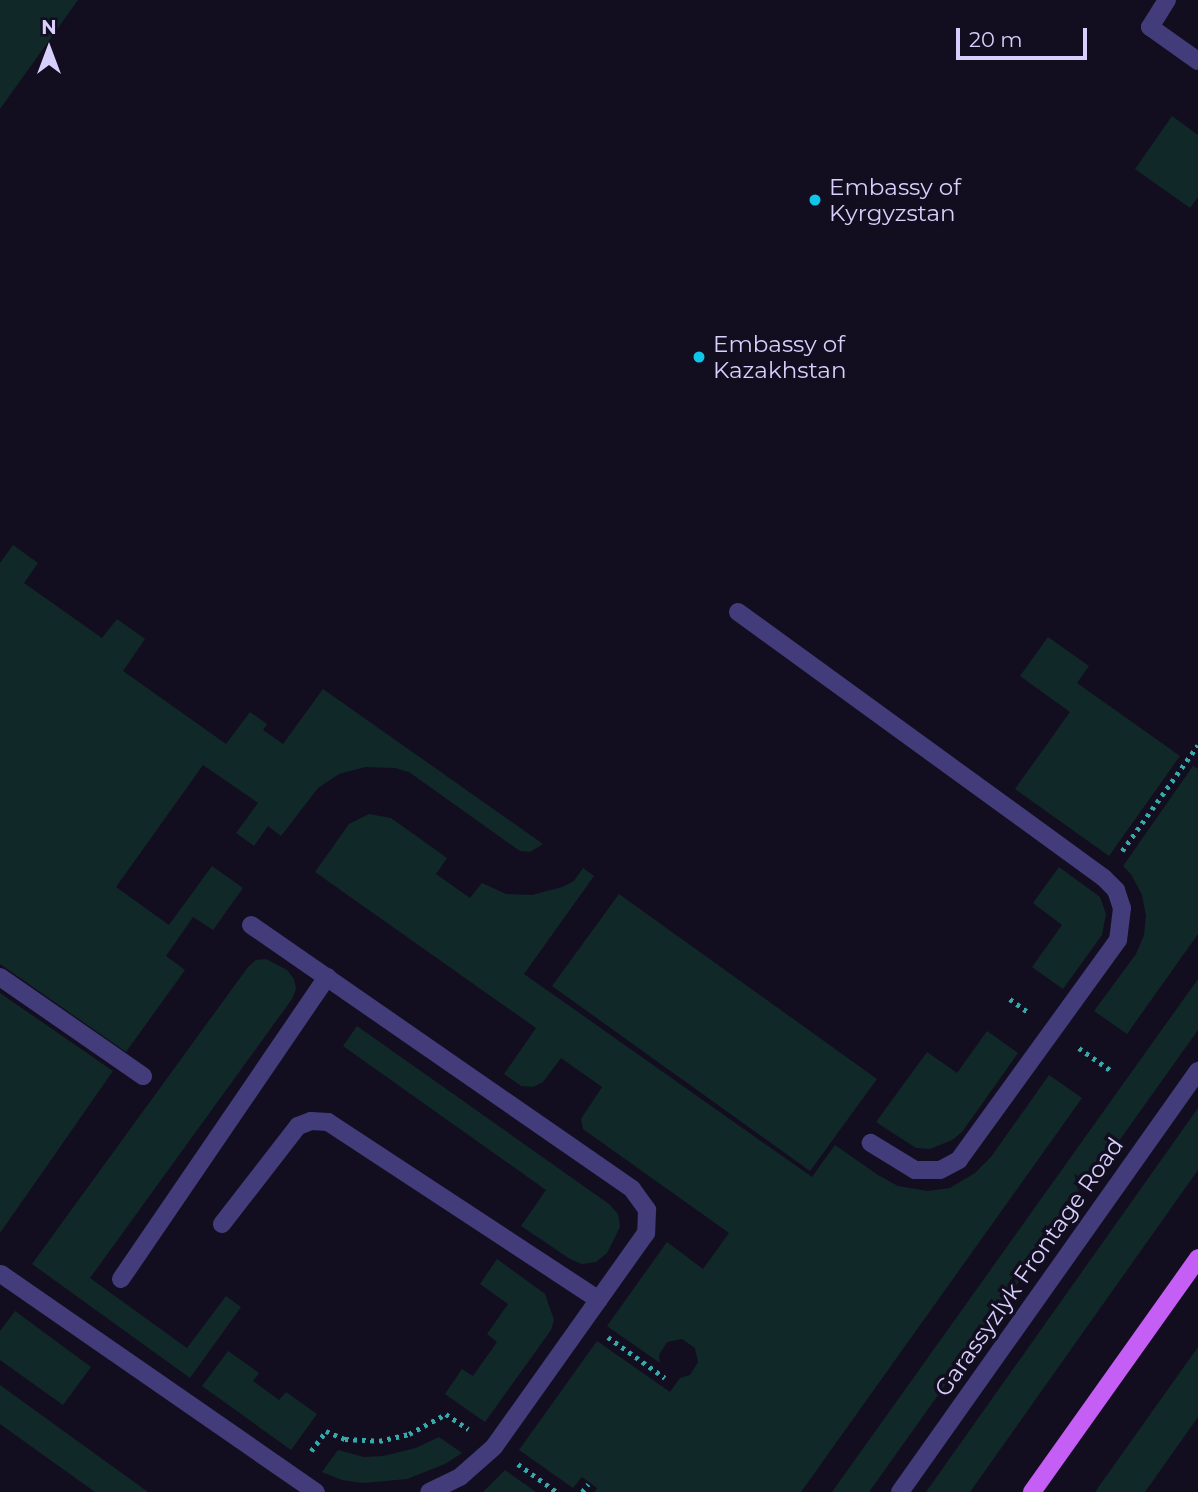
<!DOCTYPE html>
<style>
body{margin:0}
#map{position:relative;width:1198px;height:1492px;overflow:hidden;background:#120e1f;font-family:Montserrat,sans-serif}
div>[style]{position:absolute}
.green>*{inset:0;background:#112829}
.path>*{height:4.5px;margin-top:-2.25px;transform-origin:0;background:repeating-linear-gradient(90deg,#36aaaa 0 3.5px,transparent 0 8.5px)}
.minor>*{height:18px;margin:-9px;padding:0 9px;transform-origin:9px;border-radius:9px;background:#423c7b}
.major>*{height:18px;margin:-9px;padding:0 9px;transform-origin:9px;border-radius:9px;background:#c55ef4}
.dots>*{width:19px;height:19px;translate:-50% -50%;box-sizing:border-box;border:4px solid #120e1f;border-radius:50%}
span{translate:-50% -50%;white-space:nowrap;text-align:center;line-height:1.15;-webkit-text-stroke:7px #120e1f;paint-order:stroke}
.poi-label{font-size:23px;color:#d7cffc}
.left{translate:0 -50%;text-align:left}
.street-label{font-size:23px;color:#d7cffc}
.north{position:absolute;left:14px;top:14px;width:70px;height:70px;-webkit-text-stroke:5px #120e1f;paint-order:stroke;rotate:0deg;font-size:19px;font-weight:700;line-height:28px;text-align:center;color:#d7cffc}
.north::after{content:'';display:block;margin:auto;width:24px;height:32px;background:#d7cffc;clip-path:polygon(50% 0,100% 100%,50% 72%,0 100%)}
.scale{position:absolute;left:956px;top:28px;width:131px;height:32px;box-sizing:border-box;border:4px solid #d7cffc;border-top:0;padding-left:9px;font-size:21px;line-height:24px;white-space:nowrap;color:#d7cffc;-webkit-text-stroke:5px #120e1f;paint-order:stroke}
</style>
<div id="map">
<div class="green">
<div style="clip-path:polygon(0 0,78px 0,0 109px)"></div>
<div style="clip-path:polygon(1172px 116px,1198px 135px,1198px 197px,1190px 208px,1135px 169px)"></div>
<div style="clip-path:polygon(13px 545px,38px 563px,24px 583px,102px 638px,117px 619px,145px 639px,123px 671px,226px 744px,250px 712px,267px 724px,263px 730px,283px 744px,323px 689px,543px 844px,530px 852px,520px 851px,409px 772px,395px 768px,365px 767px,339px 774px,318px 788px,281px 836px,268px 826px,254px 846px,236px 833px,258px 803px,203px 765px,116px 887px,169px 925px,212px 866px,243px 888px,213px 930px,193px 917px,166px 956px,185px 970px,126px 1052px,0 964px,0 563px)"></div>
<div style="clip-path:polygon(1048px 637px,1089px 666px,1077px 683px,1180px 756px,1109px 856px,1015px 789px,1070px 712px,1020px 676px)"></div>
<div style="clip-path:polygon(1193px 766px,1198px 769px,1198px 934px,1127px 1034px,1094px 1011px,1136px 954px,1144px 935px,1146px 916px,1142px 895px,1131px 874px,1123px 866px)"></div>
<div style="clip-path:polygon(369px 814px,391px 818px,447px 858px,436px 874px,470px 898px,482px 883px,506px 894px,532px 895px,562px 887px,574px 881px,583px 868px,594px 876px,524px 974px,812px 1177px,835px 1145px,878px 1175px,898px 1186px,927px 1191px,950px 1188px,975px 1173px,991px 1157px,1049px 1075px,1082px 1098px,801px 1492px,595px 1492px,597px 1488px,582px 1477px,573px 1488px,519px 1450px,597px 1341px,670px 1392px,680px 1378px,690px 1375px,698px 1362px,695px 1348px,682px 1339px,667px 1342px,659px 1355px,660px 1363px,607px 1326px,667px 1242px,703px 1269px,729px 1233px,583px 1129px,581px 1119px,602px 1087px,561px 1058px,543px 1082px,533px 1087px,521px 1086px,504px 1074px,536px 1028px,315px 872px,349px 824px)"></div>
<div style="clip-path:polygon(1059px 867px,1100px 897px,1106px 914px,1102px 935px,1063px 989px,1032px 967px,1062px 925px,1033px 903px)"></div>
<div style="clip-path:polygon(619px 894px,877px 1079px,810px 1171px,552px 986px)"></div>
<div style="clip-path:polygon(266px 959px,287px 970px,294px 979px,296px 989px,292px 999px,90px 1278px,187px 1348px,226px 1296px,241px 1307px,190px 1378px,32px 1264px,248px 967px,256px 960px)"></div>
<div style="clip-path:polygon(1198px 979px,1198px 1030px,869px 1492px,832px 1492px)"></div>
<div style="clip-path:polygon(0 993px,113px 1071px,0 1233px)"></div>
<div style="clip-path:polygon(357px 1026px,609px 1204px,618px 1214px,620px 1227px,607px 1253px,596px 1262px,582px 1264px,570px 1259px,521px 1226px,546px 1190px,343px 1046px)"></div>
<div style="clip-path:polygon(987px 1031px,1018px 1053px,962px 1132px,952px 1140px,930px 1149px,916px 1148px,876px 1122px,927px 1052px,957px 1073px)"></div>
<div style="clip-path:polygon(1198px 1108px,1198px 1170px,970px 1492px,926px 1492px)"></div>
<div style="clip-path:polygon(497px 1259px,545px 1294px,554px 1320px,551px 1330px,485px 1422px,445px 1394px,462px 1369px,473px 1376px,497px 1342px,487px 1334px,508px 1304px,480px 1284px)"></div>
<div style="clip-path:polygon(15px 1311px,91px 1367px,63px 1405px,0 1360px,0 1331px)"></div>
<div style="clip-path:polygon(1198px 1347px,1198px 1417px,1145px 1492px,1095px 1492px)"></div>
<div style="clip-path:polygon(228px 1351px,259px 1373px,253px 1381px,279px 1400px,286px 1392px,317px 1414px,291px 1450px,202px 1386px)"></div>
<div style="clip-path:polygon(0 1385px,51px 1422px,148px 1492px,95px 1492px,0 1424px)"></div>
<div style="clip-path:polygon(439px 1437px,462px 1453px,445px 1464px,407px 1479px,363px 1483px,342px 1480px,322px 1472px,338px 1450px,364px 1457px,383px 1456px,416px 1448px)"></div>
<div style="clip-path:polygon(505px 1470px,536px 1492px,483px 1492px)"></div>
</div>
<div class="path">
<div style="left:1122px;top:851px;width:130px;rotate:-54.4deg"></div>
<div style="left:1010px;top:999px;width:24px;rotate:36deg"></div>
<div style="left:1079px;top:1048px;width:42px;rotate:35.2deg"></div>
<div style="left:608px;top:1337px;width:70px;rotate:35.7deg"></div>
<div style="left:311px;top:1451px;width:25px;rotate:-53deg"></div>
<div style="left:326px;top:1431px;width:21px;rotate:23deg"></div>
<div style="left:345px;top:1439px;width:34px;rotate:3deg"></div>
<div style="left:379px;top:1441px;width:31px;rotate:-13deg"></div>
<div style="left:409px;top:1434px;width:42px;rotate:-28.4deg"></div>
<div style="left:446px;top:1414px;width:27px;rotate:34deg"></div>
<div style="left:518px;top:1464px;width:48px;rotate:35.7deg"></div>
<div style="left:582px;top:1492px;width:10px;rotate:-53deg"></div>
</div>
<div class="minor">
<div style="left:1167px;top:0;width:32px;rotate:122deg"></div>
<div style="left:1150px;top:27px;width:59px;rotate:35.3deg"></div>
<div style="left:738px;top:612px;width:452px;rotate:36deg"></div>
<div style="left:1104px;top:878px;width:17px;rotate:45deg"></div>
<div style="left:1116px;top:890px;width:19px;rotate:72deg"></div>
<div style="left:1122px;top:908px;width:32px;rotate:97deg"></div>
<div style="left:1118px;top:940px;width:271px;rotate:125.9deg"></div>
<div style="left:959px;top:1160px;width:21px;rotate:152deg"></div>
<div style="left:940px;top:1170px;width:25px;rotate:180deg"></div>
<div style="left:915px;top:1170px;width:52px;rotate:-148.5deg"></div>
<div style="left:251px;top:925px;width:464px;rotate:34.7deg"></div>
<div style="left:632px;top:1189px;width:26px;rotate:54deg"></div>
<div style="left:647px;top:1210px;width:23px;rotate:92deg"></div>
<div style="left:646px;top:1233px;width:262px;rotate:125.4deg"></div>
<div style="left:494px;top:1447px;width:45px;rotate:138.6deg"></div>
<div style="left:460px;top:1477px;width:34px;rotate:154deg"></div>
<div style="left:0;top:977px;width:174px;rotate:34.7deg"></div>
<div style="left:222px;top:1224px;width:124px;rotate:-52.2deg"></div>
<div style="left:298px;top:1126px;width:14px;rotate:-21deg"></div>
<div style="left:311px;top:1121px;width:17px;rotate:3deg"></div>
<div style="left:328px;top:1122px;width:324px;rotate:33.3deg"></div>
<div style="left:1px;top:1274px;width:383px;rotate:34.7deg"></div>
<div style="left:121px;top:1279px;width:366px;rotate:-55.7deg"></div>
<div style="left:900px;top:1492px;width:516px;rotate:-54.71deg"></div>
</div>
<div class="major">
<div style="left:1032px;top:1492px;width:287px;rotate:-54.6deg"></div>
</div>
<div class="dots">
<div style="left:815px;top:200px;background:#0fc5e8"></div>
<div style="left:699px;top:357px;background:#0fc5e8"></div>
</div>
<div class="poi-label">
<span class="left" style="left:829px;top:200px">Embassy of<br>Kyrgyzstan</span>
<span class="left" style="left:713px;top:357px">Embassy of<br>Kazakhstan</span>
</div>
<div class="street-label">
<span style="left:1029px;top:1267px;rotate:-55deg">Garassyzlyk Frontage Road</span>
</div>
<div class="north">N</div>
<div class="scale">20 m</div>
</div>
